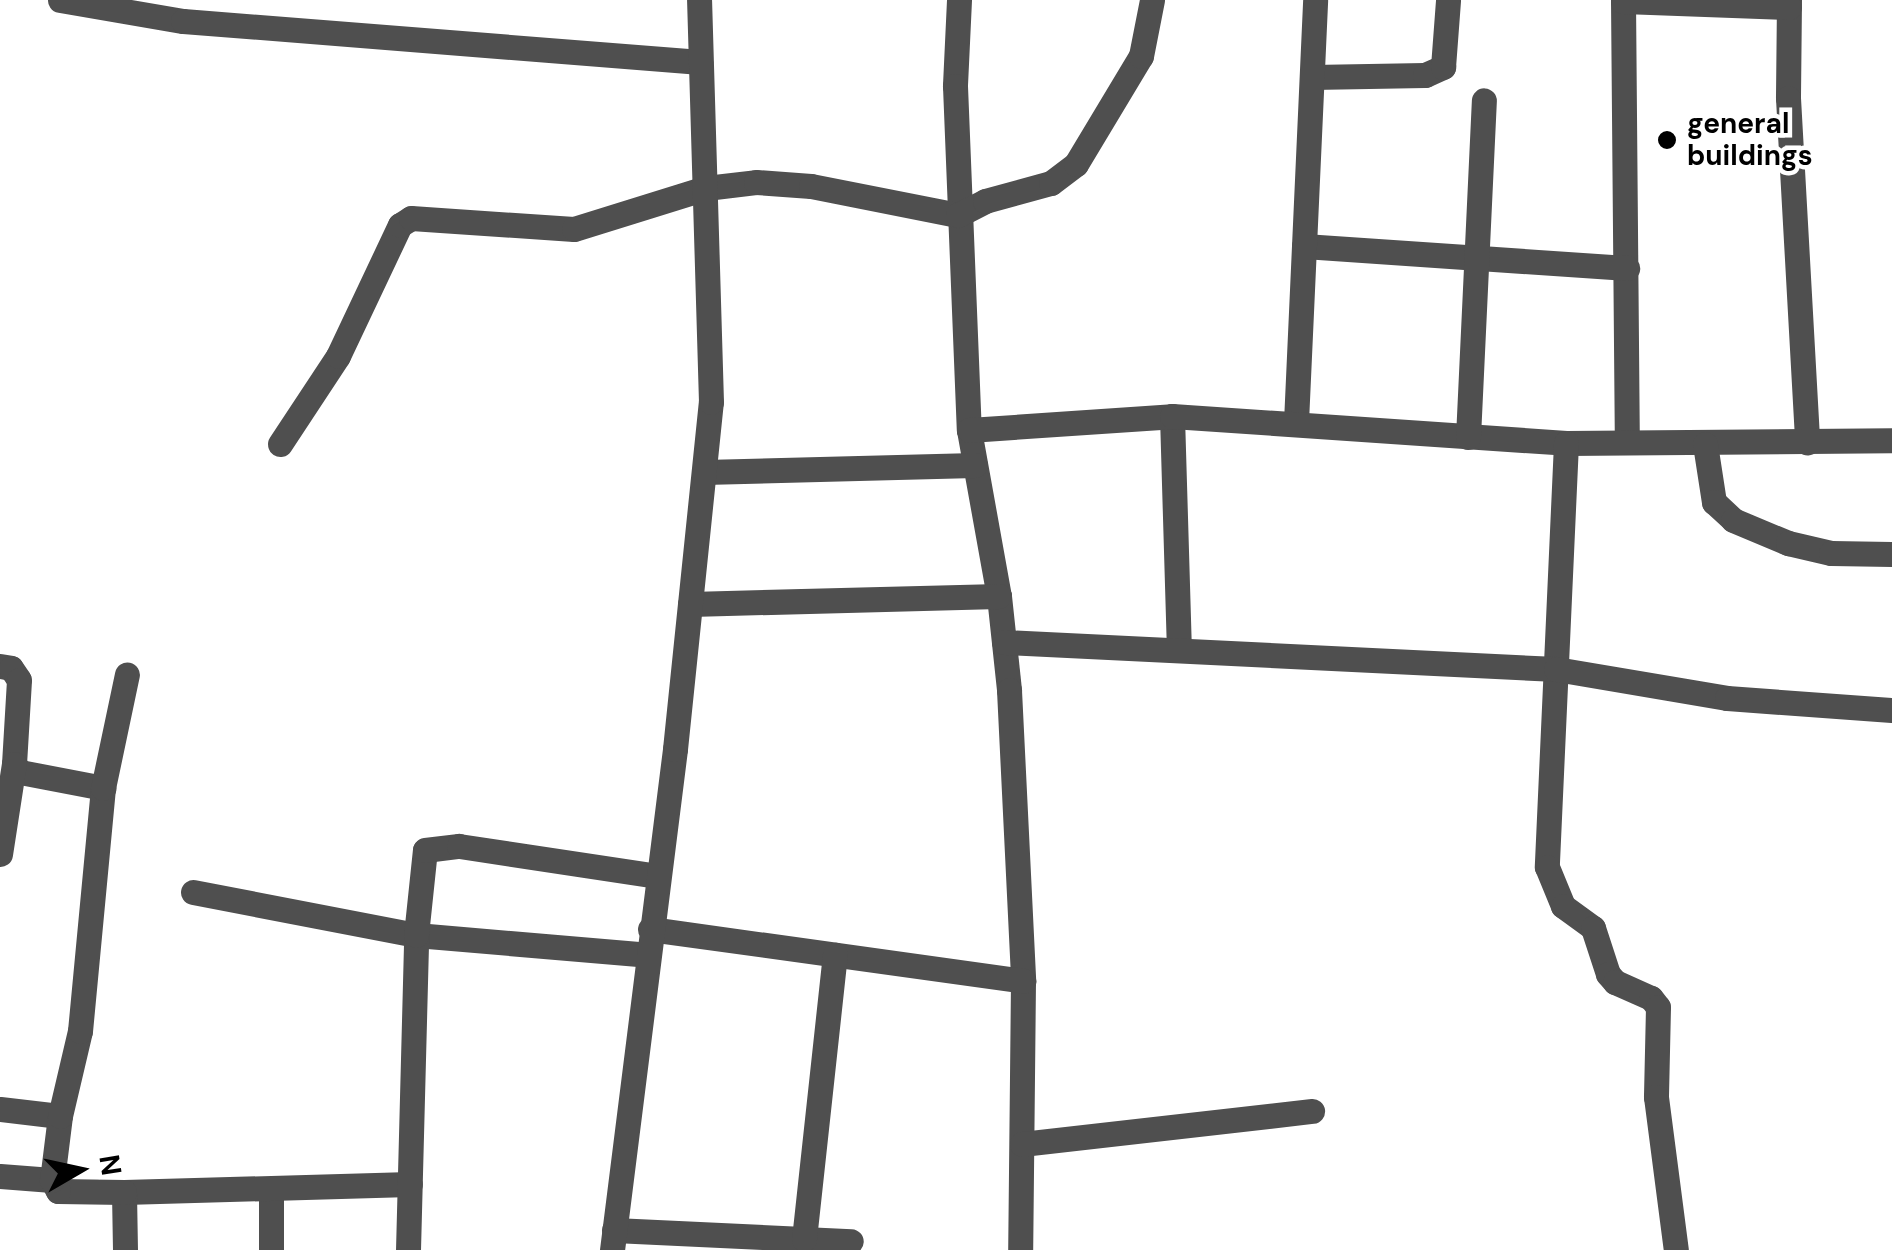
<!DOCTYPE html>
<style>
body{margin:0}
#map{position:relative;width:1892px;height:1250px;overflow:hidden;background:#fff;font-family:"DM Sans",sans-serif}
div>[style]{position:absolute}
.minor>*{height:25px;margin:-12.5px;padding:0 12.5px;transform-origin:12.5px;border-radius:12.5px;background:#4f4f4f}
.dots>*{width:28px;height:28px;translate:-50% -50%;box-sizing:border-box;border:5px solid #fff;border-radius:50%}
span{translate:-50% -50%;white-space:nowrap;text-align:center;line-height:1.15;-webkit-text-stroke:9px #fff;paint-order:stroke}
.poi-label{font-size:28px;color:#000;font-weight:700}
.left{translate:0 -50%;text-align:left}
.north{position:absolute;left:30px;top:1120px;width:100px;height:100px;-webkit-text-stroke:8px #fff;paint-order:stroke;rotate:81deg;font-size:28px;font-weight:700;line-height:40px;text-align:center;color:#000}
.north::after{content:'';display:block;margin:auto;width:35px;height:45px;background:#000;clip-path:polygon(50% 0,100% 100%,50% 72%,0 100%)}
</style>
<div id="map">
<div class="minor">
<div style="left:60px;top:0;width:125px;rotate:9.7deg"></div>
<div style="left:183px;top:21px;width:519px;rotate:4.53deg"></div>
<div style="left:959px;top:0;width:86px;rotate:92.7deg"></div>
<div style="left:955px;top:86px;width:344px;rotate:87.7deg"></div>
<div style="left:969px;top:430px;width:169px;rotate:79.8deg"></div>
<div style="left:999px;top:596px;width:95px;rotate:83.9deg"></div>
<div style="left:1009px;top:690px;width:291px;rotate:87.2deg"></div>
<div style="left:1023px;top:981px;width:269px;rotate:90.6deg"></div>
<div style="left:1623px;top:0;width:442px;rotate:89.5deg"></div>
<div style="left:1789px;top:0;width:98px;rotate:90.6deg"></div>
<div style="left:1788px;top:98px;width:345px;rotate:86.8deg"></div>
<div style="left:1623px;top:1px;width:166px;rotate:2.1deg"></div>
<div style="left:1312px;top:77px;width:113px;rotate:-1deg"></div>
<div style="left:1425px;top:75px;width:20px;rotate:-24deg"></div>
<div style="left:1443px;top:67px;width:67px;rotate:-85.7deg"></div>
<div style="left:1304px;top:246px;width:324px;rotate:3.9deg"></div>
<div style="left:1172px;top:416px;width:234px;rotate:88.3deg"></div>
<div style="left:1296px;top:422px;width:422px;rotate:-87.4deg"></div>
<div style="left:969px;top:430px;width:203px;rotate:-3.9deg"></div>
<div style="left:1172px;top:416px;width:395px;rotate:3.9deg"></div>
<div style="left:1566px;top:443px;width:326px;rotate:-0.5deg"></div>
<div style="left:1468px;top:437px;width:337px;rotate:-87.3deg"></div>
<div style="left:1566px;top:443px;width:424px;rotate:92.6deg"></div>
<div style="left:1547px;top:867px;width:42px;rotate:67.7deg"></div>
<div style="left:1563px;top:906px;width:37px;rotate:36deg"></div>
<div style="left:1593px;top:928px;width:48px;rotate:71.9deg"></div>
<div style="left:1608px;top:974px;width:11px;rotate:49deg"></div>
<div style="left:1615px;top:982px;width:39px;rotate:24deg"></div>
<div style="left:1651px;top:998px;width:11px;rotate:52deg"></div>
<div style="left:1658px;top:1007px;width:90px;rotate:91.3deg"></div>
<div style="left:1656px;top:1097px;width:154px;rotate:82.6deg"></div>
<div style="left:280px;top:444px;width:105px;rotate:-56.6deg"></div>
<div style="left:338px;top:356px;width:145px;rotate:-64.7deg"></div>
<div style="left:400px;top:225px;width:13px;rotate:-32deg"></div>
<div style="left:411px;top:218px;width:163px;rotate:3.9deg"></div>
<div style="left:574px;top:229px;width:138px;rotate:-17.3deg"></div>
<div style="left:706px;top:188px;width:50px;rotate:-6.8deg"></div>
<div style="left:756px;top:182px;width:55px;rotate:4.2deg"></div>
<div style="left:811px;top:186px;width:150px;rotate:11.2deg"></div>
<div style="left:958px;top:215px;width:30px;rotate:-27deg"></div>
<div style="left:985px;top:201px;width:68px;rotate:-15.3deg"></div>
<div style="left:1051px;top:183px;width:31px;rotate:-37deg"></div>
<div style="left:1076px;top:164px;width:126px;rotate:-59deg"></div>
<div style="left:1141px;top:56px;width:57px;rotate:-78.9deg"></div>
<div style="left:1705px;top:444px;width:59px;rotate:81.2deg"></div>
<div style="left:1714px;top:502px;width:26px;rotate:43deg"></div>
<div style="left:1733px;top:520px;width:60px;rotate:22.7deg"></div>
<div style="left:1788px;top:543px;width:44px;rotate:13.1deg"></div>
<div style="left:1831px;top:553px;width:61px;rotate:0.9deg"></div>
<div style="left:704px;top:472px;width:271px;rotate:-1.5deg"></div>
<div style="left:690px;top:604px;width:309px;rotate:-1.5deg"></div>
<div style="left:1004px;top:642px;width:553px;rotate:2.8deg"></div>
<div style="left:1556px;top:669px;width:173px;rotate:9.6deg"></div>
<div style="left:1727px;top:698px;width:165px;rotate:4.2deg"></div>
<div style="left:0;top:666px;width:11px;rotate:10deg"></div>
<div style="left:11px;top:668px;width:14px;rotate:56deg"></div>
<div style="left:19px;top:680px;width:84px;rotate:93.4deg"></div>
<div style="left:14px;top:764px;width:10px;rotate:53deg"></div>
<div style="left:20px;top:772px;width:85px;rotate:10.9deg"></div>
<div style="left:0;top:854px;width:91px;rotate:-81.2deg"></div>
<div style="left:193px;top:892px;width:227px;rotate:10.9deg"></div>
<div style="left:416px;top:935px;width:232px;rotate:4.9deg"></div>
<div style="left:650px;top:929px;width:377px;rotate:7.9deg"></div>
<div style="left:0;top:1109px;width:60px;rotate:6.7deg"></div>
<div style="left:1022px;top:1144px;width:292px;rotate:-6.5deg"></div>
<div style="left:0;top:1176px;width:52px;rotate:4.4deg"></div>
<div style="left:271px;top:1190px;width:60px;rotate:90deg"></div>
<div style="left:124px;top:1192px;width:286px;rotate:-1.6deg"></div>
<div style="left:614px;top:1230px;width:237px;rotate:2.7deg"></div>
<div style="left:804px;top:1239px;width:286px;rotate:-83.8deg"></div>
<div style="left:125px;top:1250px;width:58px;rotate:-91deg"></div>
<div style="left:124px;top:1192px;width:66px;rotate:-179.1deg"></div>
<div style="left:58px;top:1191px;width:13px;rotate:-119deg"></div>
<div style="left:52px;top:1180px;width:64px;rotate:-82.9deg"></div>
<div style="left:60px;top:1116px;width:87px;rotate:-76.8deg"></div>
<div style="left:80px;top:1031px;width:244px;rotate:-84.6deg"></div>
<div style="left:103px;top:788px;width:116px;rotate:-78.1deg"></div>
<div style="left:408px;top:1250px;width:315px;rotate:-88.5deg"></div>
<div style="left:416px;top:935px;width:85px;rotate:-84deg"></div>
<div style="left:425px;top:850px;width:34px;rotate:-7deg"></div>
<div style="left:459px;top:846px;width:200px;rotate:8.6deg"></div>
<div style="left:612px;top:1250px;width:505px;rotate:-82.83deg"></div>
<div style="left:675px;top:749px;width:349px;rotate:-84.1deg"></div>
<div style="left:711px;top:402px;width:402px;rotate:-91.7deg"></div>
</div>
<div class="dots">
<div style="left:1667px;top:140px;background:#000"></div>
</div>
<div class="poi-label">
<span class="left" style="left:1687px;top:140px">general<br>buildings</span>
</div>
<div class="north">N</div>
</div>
